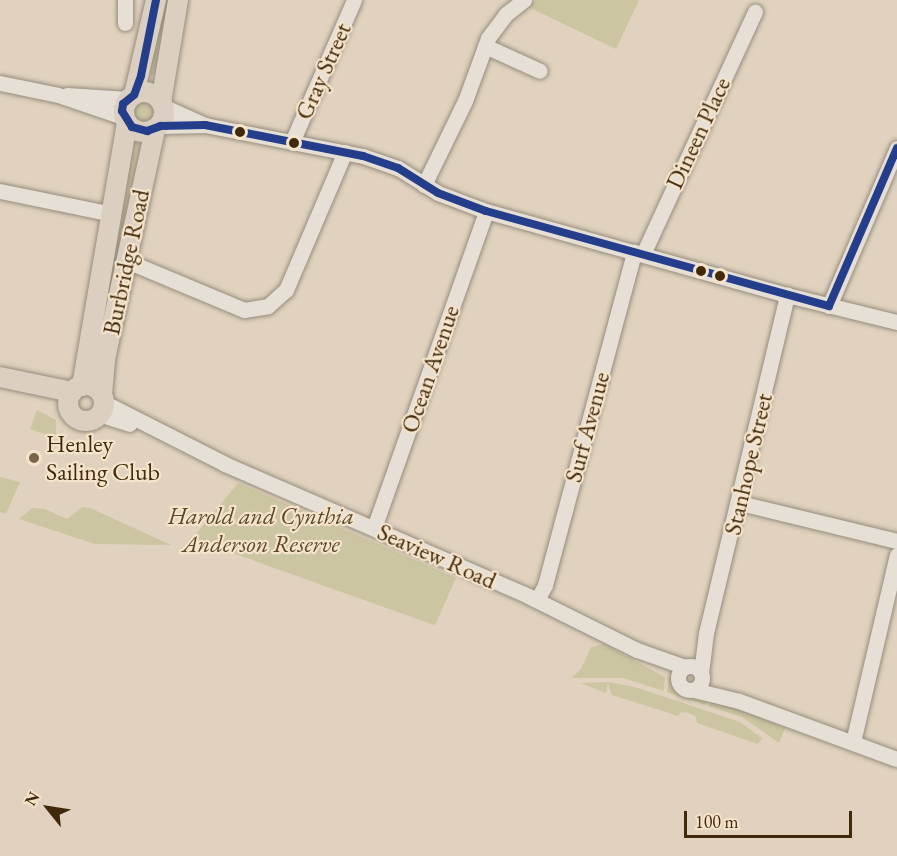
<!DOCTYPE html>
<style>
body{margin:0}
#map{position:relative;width:897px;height:856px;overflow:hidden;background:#e0d2be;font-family:"EB Garamond",serif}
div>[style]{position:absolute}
.green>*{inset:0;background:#cbc6a1}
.round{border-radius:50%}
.roads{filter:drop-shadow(0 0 2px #968c7d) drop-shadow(0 0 2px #968c7d)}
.minor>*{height:15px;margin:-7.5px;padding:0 7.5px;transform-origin:7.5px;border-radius:7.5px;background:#e6dfd5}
.minor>.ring{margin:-7.5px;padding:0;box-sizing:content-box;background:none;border:15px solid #e6dfd5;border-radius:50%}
.major>*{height:20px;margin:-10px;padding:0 10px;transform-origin:10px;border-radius:10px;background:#dacfc1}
.major>.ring{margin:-10px;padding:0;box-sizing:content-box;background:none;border:20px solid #dacfc1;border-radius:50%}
.bus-1>*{height:8px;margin:-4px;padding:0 4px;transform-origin:4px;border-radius:4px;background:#243e8c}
.dots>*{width:16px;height:16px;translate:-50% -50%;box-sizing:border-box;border:3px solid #f5e4cb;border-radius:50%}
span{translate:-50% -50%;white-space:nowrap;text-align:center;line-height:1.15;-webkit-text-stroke:4.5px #f5e4cb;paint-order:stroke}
.street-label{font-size:24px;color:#412a0c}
.poi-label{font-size:24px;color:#412a0c}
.left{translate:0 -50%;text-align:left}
.park-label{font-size:24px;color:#594725;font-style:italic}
.north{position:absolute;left:18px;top:778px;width:60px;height:60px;-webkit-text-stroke:4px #f5e4cb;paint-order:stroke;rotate:300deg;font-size:16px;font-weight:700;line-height:24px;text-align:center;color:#412a0c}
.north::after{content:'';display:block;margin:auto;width:21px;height:27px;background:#412a0c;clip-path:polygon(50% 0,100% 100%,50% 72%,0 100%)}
.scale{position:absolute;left:684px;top:811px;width:168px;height:27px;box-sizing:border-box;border:3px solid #412a0c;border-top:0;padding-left:8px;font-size:18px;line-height:21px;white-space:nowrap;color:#412a0c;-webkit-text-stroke:4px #f5e4cb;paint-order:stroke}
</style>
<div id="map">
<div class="green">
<div style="clip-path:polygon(162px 0,170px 0,160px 76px,149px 75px)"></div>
<div style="clip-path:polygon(536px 0,639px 0,616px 49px,528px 7px)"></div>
<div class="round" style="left:134px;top:102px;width:22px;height:22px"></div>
<div style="clip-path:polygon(130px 141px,143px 144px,99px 380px,90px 378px)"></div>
<div style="clip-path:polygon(37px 410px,56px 420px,56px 438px,30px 429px)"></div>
<div style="clip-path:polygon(0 477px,20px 482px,6px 514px,0 512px)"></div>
<div style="clip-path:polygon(238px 483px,456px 578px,436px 623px,434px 625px,213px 546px,187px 545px)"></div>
<div style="clip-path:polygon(82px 507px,90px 508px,171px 545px,95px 544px,19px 519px,32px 508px,45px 509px,67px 519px)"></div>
<div style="clip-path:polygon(604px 644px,665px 677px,664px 691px,623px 678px,571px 678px,581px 669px,591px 647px)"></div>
<div style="clip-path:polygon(669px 677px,680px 692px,709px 698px,705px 705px,667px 692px)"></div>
<div style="clip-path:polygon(608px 682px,635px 687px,740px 722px,762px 738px,758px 744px,697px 723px,696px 717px,689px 713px,681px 712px,678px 716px,612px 695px,608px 683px,606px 693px,580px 683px)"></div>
<div style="clip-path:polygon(712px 699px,785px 728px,779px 743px,742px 717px,708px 706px)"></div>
</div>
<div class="roads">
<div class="minor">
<div style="left:125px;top:23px;width:23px;rotate:-90deg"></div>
<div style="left:485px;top:46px;width:60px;rotate:24.4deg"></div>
<div style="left:0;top:83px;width:59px;rotate:11.7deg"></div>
<div style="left:58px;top:95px;width:69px;rotate:18.7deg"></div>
<div style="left:67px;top:95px;width:61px;rotate:3.8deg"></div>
<div style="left:165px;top:107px;width:44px;rotate:24.2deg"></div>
<div style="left:161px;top:126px;width:44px;rotate:-1.3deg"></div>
<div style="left:205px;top:125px;width:161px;rotate:11.1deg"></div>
<div style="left:363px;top:156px;width:37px;rotate:19deg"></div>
<div style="left:398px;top:168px;width:47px;rotate:32deg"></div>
<div style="left:438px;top:193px;width:51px;rotate:20.6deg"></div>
<div style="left:486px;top:211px;width:313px;rotate:15.6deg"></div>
<div style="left:787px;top:295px;width:113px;rotate:13.8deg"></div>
<div style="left:292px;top:142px;width:155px;rotate:-66.4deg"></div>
<div style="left:424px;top:185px;width:93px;rotate:-64deg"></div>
<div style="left:465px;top:101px;width:67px;rotate:-69.9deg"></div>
<div style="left:488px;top:38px;width:30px;rotate:-53deg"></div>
<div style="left:506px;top:14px;width:23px;rotate:-38deg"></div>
<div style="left:0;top:191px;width:114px;rotate:11.6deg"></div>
<div style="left:643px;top:254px;width:267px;rotate:-65.2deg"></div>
<div style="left:127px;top:261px;width:127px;rotate:22.7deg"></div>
<div style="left:244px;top:310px;width:24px;rotate:-9deg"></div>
<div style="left:268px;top:306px;width:24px;rotate:-42deg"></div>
<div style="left:286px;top:290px;width:150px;rotate:-66.9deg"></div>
<div style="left:829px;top:306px;width:172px;rotate:-66.7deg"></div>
<div style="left:103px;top:402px;width:137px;rotate:26.9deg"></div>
<div style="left:225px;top:464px;width:331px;rotate:23.5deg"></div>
<div style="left:528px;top:596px;width:122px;rotate:26.4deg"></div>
<div style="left:637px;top:650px;width:51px;rotate:19.5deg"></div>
<div style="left:99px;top:414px;width:32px;rotate:18deg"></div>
<div style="left:740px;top:503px;width:162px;rotate:13.6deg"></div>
<div style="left:374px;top:528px;width:336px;rotate:-70.5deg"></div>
<div style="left:537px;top:600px;width:17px;rotate:-62deg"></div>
<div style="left:545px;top:585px;width:345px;rotate:-75deg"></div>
<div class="ring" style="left:678px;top:666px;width:9px;height:9px"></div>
<div style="left:701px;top:673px;width:40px;rotate:-82.9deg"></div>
<div style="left:706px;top:633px;width:348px;rotate:-76.5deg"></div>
<div style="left:694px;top:690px;width:46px;rotate:13.7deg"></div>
<div style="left:739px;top:701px;width:168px;rotate:20.2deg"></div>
<div style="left:853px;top:742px;width:192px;rotate:-76.8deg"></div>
</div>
<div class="major">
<div class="ring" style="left:124px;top:92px;width:20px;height:20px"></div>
<div style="left:134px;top:95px;width:98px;rotate:-77deg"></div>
<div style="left:161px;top:102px;width:103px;rotate:-80.5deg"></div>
<div style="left:0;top:377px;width:74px;rotate:11.8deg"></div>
<div class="ring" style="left:68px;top:385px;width:16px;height:16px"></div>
<div style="left:82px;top:386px;width:266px;rotate:-80.3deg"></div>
<div style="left:102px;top:395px;width:36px;rotate:-85deg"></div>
<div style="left:105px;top:359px;width:235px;rotate:-77.7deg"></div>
</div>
</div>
<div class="bus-1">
<div style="left:156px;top:0;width:77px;rotate:101.2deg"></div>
<div style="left:141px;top:76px;width:20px;rotate:110deg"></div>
<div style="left:134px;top:95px;width:14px;rotate:141deg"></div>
<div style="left:123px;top:104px;width:7px;rotate:98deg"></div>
<div style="left:122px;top:111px;width:19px;rotate:58deg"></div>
<div style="left:132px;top:127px;width:16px;rotate:15deg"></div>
<div style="left:147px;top:131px;width:15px;rotate:-20deg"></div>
<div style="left:161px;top:126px;width:44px;rotate:-1.3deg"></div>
<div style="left:205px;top:125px;width:161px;rotate:11.1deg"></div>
<div style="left:363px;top:156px;width:37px;rotate:19deg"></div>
<div style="left:398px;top:168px;width:47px;rotate:32deg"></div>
<div style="left:438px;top:193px;width:51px;rotate:20.6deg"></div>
<div style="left:486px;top:211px;width:356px;rotate:15.5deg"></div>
<div style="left:829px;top:306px;width:172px;rotate:-66.7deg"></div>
</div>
<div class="dots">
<div style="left:240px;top:132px;background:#412a0c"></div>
<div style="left:294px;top:143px;background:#412a0c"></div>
<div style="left:701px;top:271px;background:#412a0c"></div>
<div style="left:720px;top:276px;background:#412a0c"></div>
<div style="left:34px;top:458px;background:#79654a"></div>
</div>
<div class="street-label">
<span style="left:323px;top:71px;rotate:-66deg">Gray Street</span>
<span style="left:698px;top:133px;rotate:-65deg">Dineen Place</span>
<span style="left:126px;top:262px;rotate:-78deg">Burbridge Road</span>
<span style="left:430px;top:369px;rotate:-71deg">Ocean Avenue</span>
<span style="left:587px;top:427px;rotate:-75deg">Surf Avenue</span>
<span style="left:748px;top:464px;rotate:-77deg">Stanhope Street</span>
<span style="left:437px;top:556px;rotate:24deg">Seaview Road</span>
</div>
<div class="poi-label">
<span class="left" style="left:46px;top:458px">Henley<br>Sailing Club</span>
</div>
<div class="park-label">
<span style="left:261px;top:530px">Harold and Cynthia<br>Anderson Reserve</span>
</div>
<div class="north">N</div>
<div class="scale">100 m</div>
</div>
